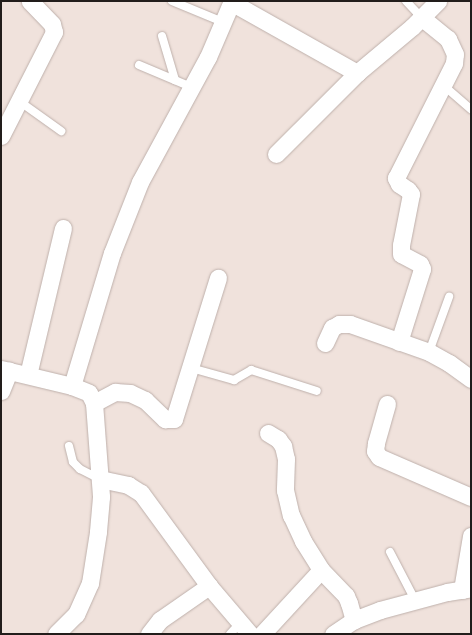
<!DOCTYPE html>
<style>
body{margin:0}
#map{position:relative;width:472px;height:635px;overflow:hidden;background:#f0e2dc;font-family:Ubuntu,sans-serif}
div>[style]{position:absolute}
.roads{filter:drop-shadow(0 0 1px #beb0ab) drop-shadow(0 0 1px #beb0ab)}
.service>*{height:8px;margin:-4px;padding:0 4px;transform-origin:4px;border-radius:4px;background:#fff}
.minor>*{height:17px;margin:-8.5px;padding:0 8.5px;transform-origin:8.5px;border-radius:8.5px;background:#fff}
span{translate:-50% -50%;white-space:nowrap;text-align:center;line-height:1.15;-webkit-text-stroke:4px #feefea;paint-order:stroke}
.frame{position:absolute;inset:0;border:2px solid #221d1b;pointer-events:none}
</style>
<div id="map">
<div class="roads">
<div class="service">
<div style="left:172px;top:1px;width:55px;rotate:22.4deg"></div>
<div style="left:406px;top:1px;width:22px;rotate:47deg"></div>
<div style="left:162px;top:36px;width:46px;rotate:73.5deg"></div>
<div style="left:139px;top:65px;width:56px;rotate:22.9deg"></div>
<div style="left:443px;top:85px;width:37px;rotate:41deg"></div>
<div style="left:19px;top:101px;width:52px;rotate:35.5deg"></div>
<div style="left:429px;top:352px;width:59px;rotate:-70deg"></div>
<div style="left:191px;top:368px;width:45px;rotate:15.6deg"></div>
<div style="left:234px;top:380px;width:20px;rotate:-30deg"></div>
<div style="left:251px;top:370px;width:69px;rotate:17.7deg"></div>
<div style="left:69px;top:446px;width:16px;rotate:76deg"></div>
<div style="left:73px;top:462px;width:10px;rotate:45deg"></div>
<div style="left:80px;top:469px;width:22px;rotate:27deg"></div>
<div style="left:390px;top:552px;width:54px;rotate:62.5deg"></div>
<div style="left:230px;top:634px;width:16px;rotate:-47deg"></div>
</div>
<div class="minor">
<div style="left:231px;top:2px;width:145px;rotate:29.4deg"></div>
<div style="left:357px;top:73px;width:72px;rotate:-39.9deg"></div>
<div style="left:412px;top:27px;width:37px;rotate:-45deg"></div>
<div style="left:1px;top:136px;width:117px;rotate:-63deg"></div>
<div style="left:54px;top:32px;width:8px;rotate:-104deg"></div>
<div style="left:52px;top:24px;width:32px;rotate:-134deg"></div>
<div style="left:276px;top:154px;width:115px;rotate:-45deg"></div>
<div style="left:399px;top:342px;width:77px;rotate:-72.5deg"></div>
<div style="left:422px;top:269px;width:5px;rotate:-112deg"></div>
<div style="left:420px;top:264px;width:21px;rotate:-152deg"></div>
<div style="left:401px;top:254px;width:9px;rotate:-90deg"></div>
<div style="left:401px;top:245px;width:52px;rotate:-78.9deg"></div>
<div style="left:411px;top:194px;width:5px;rotate:-127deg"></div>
<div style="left:408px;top:190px;width:11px;rotate:-146deg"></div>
<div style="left:399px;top:184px;width:7px;rotate:-117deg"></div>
<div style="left:396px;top:178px;width:129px;rotate:-63.2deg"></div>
<div style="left:454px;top:63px;width:9px;rotate:-84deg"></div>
<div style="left:455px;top:54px;width:17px;rotate:-115deg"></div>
<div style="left:448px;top:39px;width:35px;rotate:-141deg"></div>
<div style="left:325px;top:343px;width:17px;rotate:-65deg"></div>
<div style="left:332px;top:328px;width:8px;rotate:-30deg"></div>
<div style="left:339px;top:324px;width:11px"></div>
<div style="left:350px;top:324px;width:84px;rotate:19.5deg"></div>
<div style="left:429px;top:352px;width:23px;rotate:29deg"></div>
<div style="left:449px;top:363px;width:27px;rotate:36deg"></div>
<div style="left:1px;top:369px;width:73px;rotate:13.5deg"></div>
<div style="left:72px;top:386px;width:18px;rotate:22deg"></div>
<div style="left:89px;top:393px;width:11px;rotate:63deg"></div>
<div style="left:94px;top:403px;width:94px;rotate:85.7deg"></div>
<div style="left:101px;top:497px;width:35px;rotate:95deg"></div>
<div style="left:98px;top:532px;width:52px;rotate:98.9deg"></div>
<div style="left:90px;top:583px;width:34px;rotate:114deg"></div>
<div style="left:76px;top:614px;width:28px;rotate:135deg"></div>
<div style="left:28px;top:375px;width:151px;rotate:-76.6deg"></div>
<div style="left:72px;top:386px;width:139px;rotate:-73.3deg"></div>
<div style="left:112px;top:253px;width:76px;rotate:-68.5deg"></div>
<div style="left:140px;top:182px;width:142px;rotate:-61.5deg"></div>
<div style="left:208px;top:57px;width:61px;rotate:-66.8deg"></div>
<div style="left:1px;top:391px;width:22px;rotate:-68deg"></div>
<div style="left:94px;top:403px;width:24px;rotate:-28deg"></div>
<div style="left:115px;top:392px;width:15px;rotate:4deg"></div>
<div style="left:130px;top:393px;width:17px;rotate:25deg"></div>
<div style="left:145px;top:400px;width:28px;rotate:44deg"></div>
<div style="left:165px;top:419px;width:9px"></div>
<div style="left:174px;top:419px;width:148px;rotate:-72.7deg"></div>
<div style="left:387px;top:404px;width:41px;rotate:105.8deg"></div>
<div style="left:376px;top:443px;width:8px;rotate:97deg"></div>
<div style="left:375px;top:451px;width:7px;rotate:56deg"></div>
<div style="left:379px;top:457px;width:100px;rotate:23.5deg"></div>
<div style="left:268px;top:433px;width:12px;rotate:31deg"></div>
<div style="left:278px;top:439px;width:9px;rotate:54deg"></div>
<div style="left:283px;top:446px;width:13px;rotate:77deg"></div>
<div style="left:286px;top:459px;width:31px;rotate:92deg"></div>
<div style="left:285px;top:490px;width:26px;rotate:77deg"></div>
<div style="left:291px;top:515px;width:29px;rotate:65deg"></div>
<div style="left:303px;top:541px;width:34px;rotate:58deg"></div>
<div style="left:321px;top:570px;width:36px;rotate:46deg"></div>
<div style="left:346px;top:596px;width:8px;rotate:67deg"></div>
<div style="left:349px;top:603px;width:18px;rotate:74deg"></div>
<div style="left:354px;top:620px;width:25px;rotate:146deg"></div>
<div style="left:100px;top:479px;width:29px;rotate:12deg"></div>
<div style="left:128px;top:485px;width:15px;rotate:32deg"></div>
<div style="left:141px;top:493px;width:115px;rotate:53.8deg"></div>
<div style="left:209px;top:586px;width:63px;rotate:49.5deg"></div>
<div style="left:462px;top:590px;width:55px;rotate:-80.5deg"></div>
<div style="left:354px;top:620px;width:28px;rotate:-21deg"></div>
<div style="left:380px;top:610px;width:69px;rotate:-15deg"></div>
<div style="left:447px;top:592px;width:24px;rotate:-9deg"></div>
<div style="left:149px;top:634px;width:18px;rotate:-52deg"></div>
<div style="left:160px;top:620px;width:60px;rotate:-34.8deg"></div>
<div style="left:262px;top:634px;width:87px;rotate:-47.3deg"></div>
</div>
</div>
<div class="frame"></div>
</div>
